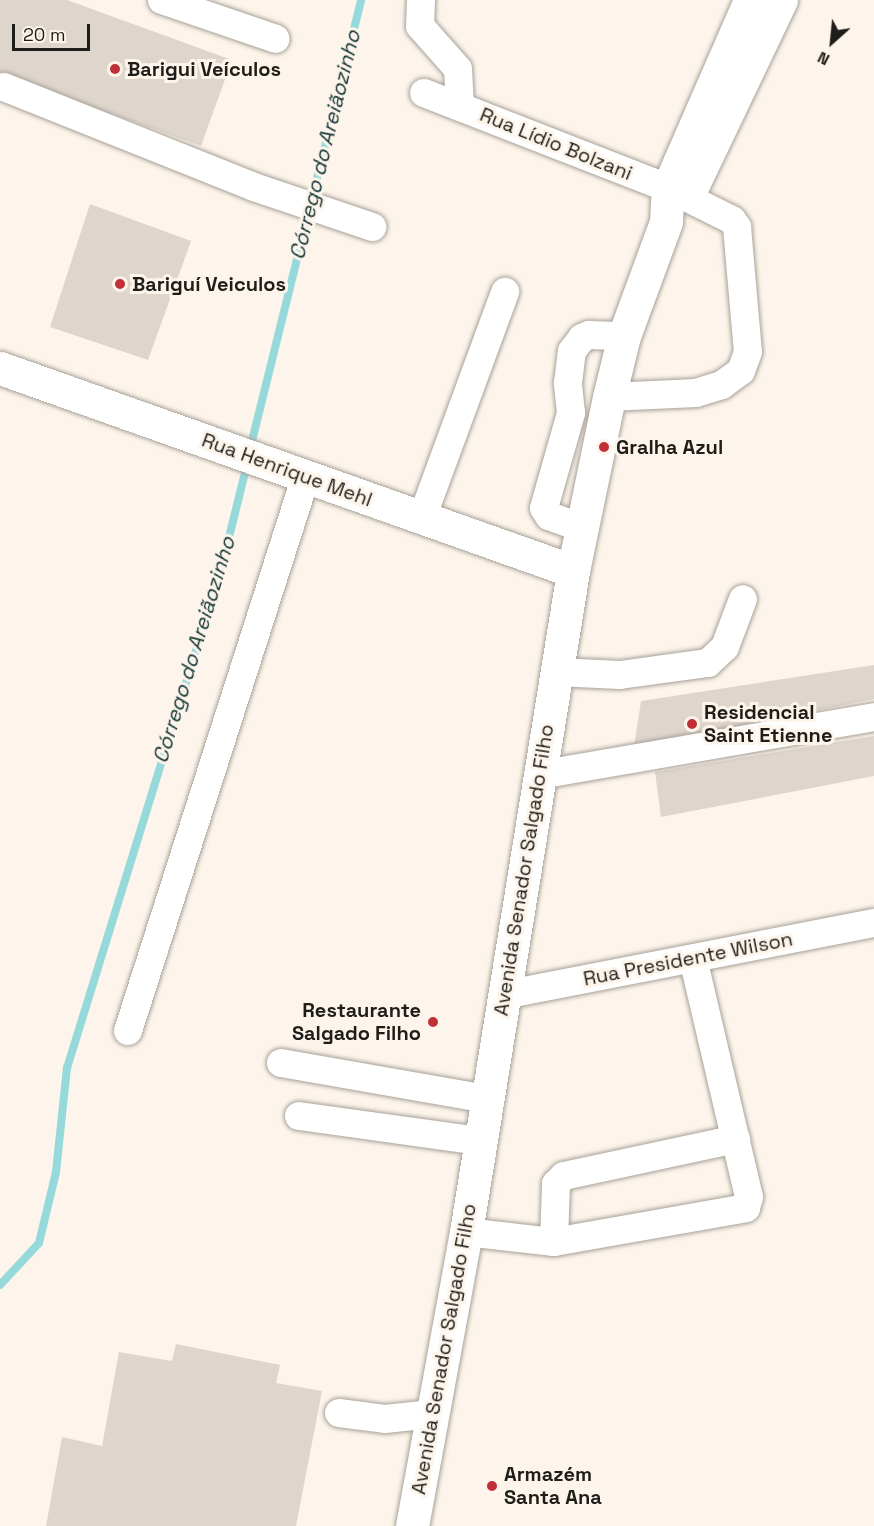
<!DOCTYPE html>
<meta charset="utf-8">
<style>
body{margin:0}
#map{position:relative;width:874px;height:1526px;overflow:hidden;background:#fdf5eb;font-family:"Space Grotesk",sans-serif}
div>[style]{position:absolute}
.stream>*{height:8px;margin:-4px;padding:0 4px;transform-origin:4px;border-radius:4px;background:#96d9db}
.building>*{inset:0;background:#ded6cc}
.roads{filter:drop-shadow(0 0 2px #a8a198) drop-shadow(0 0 2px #a8a198)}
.minor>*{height:28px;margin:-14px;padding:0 14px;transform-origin:14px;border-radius:14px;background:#fff}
.major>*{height:33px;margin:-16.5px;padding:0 16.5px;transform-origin:16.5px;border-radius:16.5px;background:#fff}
.dots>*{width:16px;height:16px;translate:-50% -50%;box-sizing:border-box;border:3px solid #fdf5eb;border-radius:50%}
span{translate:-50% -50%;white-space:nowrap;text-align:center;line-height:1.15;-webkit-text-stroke:6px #fdf5eb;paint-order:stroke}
.poi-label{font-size:20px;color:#1f1d19;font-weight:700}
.left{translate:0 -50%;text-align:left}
.right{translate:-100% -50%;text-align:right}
.street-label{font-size:20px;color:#1f1d19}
.water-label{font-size:21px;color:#143637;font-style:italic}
.north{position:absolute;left:802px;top:12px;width:60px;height:60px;-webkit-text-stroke:4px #fdf5eb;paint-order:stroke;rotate:207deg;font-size:16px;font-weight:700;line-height:24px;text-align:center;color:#1f1d19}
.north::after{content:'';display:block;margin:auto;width:21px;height:27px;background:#1f1d19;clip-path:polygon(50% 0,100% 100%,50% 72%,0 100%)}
.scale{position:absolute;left:12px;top:24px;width:78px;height:27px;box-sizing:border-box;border:3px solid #1f1d19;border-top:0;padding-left:8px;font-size:18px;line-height:21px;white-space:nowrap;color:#1f1d19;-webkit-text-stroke:4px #fdf5eb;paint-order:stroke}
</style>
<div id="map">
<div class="stream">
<div style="left:250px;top:449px;width:463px;rotate:-76.1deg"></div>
<div style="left:0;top:1285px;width:57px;rotate:-47.1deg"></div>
<div style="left:39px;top:1243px;width:73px;rotate:-76.5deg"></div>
<div style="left:56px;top:1172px;width:105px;rotate:-84deg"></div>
<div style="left:67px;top:1068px;width:521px;rotate:-72.82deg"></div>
<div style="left:221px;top:570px;width:109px;rotate:-76.2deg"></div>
</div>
<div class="building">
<div style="clip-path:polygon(0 0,67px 0,232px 60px,201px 146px,9px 77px,0 96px)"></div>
<div style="clip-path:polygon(90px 204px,191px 241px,148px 360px,50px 327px)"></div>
<div style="clip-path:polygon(874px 665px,874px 699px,634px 747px,641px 701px)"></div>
<div style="clip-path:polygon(874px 736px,874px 776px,661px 817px,655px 772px)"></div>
<div style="clip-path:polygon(176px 1344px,280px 1365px,276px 1383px,322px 1391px,296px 1526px,46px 1526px,62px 1437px,102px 1446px,119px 1352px,172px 1361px)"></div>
</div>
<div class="roads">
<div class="minor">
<div style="left:162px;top:0;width:120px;rotate:18.9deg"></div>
<div style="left:421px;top:0;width:26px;rotate:92deg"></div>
<div style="left:420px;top:26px;width:57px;rotate:48.5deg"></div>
<div style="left:458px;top:69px;width:37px;rotate:87deg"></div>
<div style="left:4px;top:87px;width:269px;rotate:21.8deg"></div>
<div style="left:254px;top:187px;width:125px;rotate:18.7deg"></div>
<div style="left:424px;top:93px;width:262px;rotate:21.3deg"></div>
<div style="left:668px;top:188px;width:72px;rotate:26.6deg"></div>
<div style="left:732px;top:220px;width:9px;rotate:54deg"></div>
<div style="left:737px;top:227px;width:125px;rotate:85deg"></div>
<div style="left:748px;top:352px;width:20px;rotate:110deg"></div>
<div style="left:741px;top:371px;width:24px;rotate:144deg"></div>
<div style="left:722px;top:385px;width:27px;rotate:163deg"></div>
<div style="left:696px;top:393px;width:87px;rotate:177.4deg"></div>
<div style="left:422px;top:518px;width:241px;rotate:-69.8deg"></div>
<div style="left:582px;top:528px;width:35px;rotate:-160deg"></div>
<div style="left:549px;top:516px;width:9px;rotate:-122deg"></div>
<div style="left:544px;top:508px;width:99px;rotate:-74.1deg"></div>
<div style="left:571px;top:413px;width:30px;rotate:-96deg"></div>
<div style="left:568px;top:383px;width:32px;rotate:-83deg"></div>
<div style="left:572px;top:351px;width:16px;rotate:-52deg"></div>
<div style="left:582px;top:338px;width:8px;rotate:-23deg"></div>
<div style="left:589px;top:335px;width:35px;rotate:2deg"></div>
<div style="left:556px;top:672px;width:64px;rotate:2.7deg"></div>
<div style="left:620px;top:675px;width:89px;rotate:-7.8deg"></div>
<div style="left:708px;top:663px;width:23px;rotate:-43deg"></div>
<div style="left:725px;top:647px;width:51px;rotate:-69.4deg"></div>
<div style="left:539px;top:775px;width:340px;rotate:-9.8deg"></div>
<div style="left:503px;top:995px;width:378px;rotate:-11deg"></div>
<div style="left:128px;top:1031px;width:583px;rotate:-72.22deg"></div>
<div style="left:281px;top:1063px;width:209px;rotate:9.9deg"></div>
<div style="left:299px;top:1116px;width:183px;rotate:7.9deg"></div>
<div style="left:466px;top:1232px;width:89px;rotate:6.5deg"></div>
<div style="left:554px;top:1242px;width:195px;rotate:-10deg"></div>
<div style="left:746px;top:1208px;width:11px;rotate:-75deg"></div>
<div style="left:749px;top:1197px;width:245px;rotate:-103.2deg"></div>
<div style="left:554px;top:1242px;width:58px;rotate:-88deg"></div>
<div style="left:556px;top:1184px;width:11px;rotate:-45deg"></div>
<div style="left:564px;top:1176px;width:176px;rotate:-12.1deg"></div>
<div style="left:339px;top:1413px;width:46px;rotate:7.4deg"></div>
<div style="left:385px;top:1419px;width:47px;rotate:-6.1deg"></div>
</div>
<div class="major">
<div style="left:688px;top:195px;width:216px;rotate:-64.5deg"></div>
<div style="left:0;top:368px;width:608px;rotate:19.51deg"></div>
<div style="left:412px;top:1526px;width:299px;rotate:-79.6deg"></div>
<div style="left:466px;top:1232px;width:670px;rotate:-80.8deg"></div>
<div style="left:573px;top:571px;width:178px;rotate:-78.3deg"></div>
<div style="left:609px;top:397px;width:63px;rotate:-76.2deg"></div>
<div style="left:624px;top:336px;width:121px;rotate:-69.8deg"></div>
<div style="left:666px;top:222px;width:34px;rotate:-87deg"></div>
<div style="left:668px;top:188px;width:205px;rotate:-66.4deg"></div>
</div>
</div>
<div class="dots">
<div style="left:115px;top:69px;background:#c03037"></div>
<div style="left:120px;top:284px;background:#c03037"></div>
<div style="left:604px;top:447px;background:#c03037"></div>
<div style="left:692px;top:724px;background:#c03037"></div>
<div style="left:433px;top:1022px;background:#c03037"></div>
<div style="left:492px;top:1486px;background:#c03037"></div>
</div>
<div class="poi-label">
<span class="left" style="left:127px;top:69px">Barigui Veículos</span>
<span class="left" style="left:132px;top:284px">Bariguí Veiculos</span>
<span class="left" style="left:616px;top:447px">Gralha Azul</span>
<span class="left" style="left:704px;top:724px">Residencial<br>Saint Etienne</span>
<span class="right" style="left:421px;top:1022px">Restaurante<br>Salgado Filho</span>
<span class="left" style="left:504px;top:1486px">Armazém<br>Santa Ana</span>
</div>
<div class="street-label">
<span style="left:556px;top:144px;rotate:22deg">Rua Lídio Bolzani</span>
<span style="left:287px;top:470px;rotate:20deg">Rua Henrique Mehl</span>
<span style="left:524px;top:870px;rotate:-81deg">Avenida Senador Salgado Filho</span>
<span style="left:688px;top:959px;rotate:-11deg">Rua Presidente Wilson</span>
<span style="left:444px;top:1349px;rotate:-80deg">Avenida Senador Salgado Filho</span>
</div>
<div class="water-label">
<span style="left:325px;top:145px;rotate:-76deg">Córrego do Areiãozinho</span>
<span style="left:194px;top:650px;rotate:-73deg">Córrego do Areiãozinho</span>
</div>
<div class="north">N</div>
<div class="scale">20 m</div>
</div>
